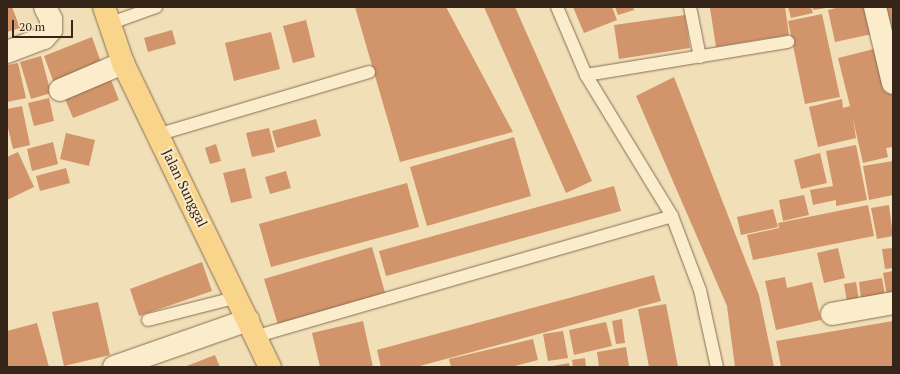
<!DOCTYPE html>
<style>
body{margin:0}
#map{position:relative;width:900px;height:374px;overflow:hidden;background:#f1dfb8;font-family:"PT Serif",serif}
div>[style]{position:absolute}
.building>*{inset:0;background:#d2946b}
.roads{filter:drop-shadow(0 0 1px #876d52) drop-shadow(0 0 1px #876d52)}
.lane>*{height:12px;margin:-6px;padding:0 6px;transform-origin:6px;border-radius:6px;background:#fbeccc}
.street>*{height:22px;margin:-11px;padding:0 11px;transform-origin:11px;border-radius:11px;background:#fbeccc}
.primary>*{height:22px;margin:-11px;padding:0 11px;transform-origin:11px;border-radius:11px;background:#f9d48b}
span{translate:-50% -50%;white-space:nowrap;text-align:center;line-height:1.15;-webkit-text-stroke:4px #f8e9c8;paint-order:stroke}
.street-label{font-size:14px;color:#352619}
.frame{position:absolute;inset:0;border:8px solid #352619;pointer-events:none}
.scale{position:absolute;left:12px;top:20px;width:61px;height:18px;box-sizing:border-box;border:2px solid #352619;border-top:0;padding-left:5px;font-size:12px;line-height:14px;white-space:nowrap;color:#352619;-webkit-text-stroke:3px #f8e9c8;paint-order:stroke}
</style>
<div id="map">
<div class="building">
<div style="clip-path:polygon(7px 7px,12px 7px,20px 28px,7px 32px)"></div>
<div style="clip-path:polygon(355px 7px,446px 7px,513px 132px,400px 162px)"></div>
<div style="clip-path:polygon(484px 7px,515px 7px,592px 181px,566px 193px)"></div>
<div style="clip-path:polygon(573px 7px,612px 7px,617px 20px,584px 33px)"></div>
<div style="clip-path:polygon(615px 7px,633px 7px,634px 10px,618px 15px)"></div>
<div style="clip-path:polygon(785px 7px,789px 35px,716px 47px,710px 8px)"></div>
<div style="clip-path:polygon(788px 7px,811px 7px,813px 13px,791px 18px)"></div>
<div style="clip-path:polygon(813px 7px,826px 7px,826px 8px,813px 10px)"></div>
<div style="clip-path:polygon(840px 7px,872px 7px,877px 33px,835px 42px,828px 10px)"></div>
<div style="clip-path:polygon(883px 7px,893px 7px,893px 38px)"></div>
<div style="clip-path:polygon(822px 14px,840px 97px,805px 104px,788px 21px)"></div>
<div style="clip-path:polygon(685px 15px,690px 48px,619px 59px,614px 25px)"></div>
<div style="clip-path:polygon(306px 20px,315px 57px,293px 63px,283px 26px)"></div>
<div style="clip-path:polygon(172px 30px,176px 44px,148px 52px,144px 38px)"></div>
<div style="clip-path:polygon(271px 32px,280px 69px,234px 81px,225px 43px)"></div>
<div style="clip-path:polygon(92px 37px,103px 68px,55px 86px,44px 56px)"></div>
<div style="clip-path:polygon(882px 47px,893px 94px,893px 147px,886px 148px,888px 157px,863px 163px,853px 119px,856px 138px,818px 147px,809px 107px,842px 99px,843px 108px,850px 106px,838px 58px)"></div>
<div style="clip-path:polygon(41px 56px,51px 93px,31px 99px,20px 62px)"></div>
<div style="clip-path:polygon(18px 63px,26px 98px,7px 102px,7px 65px)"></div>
<div style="clip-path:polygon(109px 75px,119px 100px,73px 118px,63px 94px)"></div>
<div style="clip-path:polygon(674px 77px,759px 295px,774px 367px,735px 367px,727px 306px,636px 96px)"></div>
<div style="clip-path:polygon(49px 98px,54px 121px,34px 126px,28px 103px)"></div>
<div style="clip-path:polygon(22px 106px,30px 145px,13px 149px,7px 124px,7px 109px)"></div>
<div style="clip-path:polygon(316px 119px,321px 136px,277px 148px,272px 131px)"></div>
<div style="clip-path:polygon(269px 128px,275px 152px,252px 157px,246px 133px)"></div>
<div style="clip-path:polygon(66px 133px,95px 140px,89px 166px,60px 159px)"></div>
<div style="clip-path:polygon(514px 137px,531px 196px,427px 226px,410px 167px)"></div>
<div style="clip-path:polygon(53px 142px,58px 164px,32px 171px,27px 149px)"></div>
<div style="clip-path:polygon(216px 144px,221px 161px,210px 164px,205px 148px)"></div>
<div style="clip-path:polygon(856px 145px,867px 200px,836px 206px,836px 200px,813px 205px,810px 190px,833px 186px,826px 151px)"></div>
<div style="clip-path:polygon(18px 152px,34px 187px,7px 200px,7px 157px)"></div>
<div style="clip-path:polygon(820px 153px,827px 183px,801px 189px,794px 160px)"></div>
<div style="clip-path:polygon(893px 161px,893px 195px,869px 200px,863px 166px)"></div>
<div style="clip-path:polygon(66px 168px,70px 183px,40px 191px,36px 176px)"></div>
<div style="clip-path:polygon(245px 168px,252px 198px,231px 203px,223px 173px)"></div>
<div style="clip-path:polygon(286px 171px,291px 188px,270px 194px,265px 177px)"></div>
<div style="clip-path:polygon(407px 183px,419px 227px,271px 267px,259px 224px)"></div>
<div style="clip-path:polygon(614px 186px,621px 211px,386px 276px,379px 251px)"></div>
<div style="clip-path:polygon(804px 195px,809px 215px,783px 221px,779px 200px)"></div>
<div style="clip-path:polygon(868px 205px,874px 236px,753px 260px,747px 235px,779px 228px,778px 223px)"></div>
<div style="clip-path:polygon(889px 205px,893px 236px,877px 239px,871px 208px)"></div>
<div style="clip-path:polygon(773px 209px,778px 227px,741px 235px,737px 217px)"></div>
<div style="clip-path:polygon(372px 247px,386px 296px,279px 328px,264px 279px)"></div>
<div style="clip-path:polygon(838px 248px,845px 278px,824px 283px,817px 253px)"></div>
<div style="clip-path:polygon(893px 248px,893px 268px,885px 269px,882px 249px)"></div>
<div style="clip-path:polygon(202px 262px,212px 291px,139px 316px,130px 289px)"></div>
<div style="clip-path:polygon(893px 271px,893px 300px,888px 301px,883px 273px)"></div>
<div style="clip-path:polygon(654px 275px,661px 301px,416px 367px,381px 367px,377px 350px)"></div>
<div style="clip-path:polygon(785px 277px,787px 288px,812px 282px,821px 320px,776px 330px,765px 281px)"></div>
<div style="clip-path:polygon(882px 278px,885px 295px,861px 299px,859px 282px)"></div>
<div style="clip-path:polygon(856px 282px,859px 300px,847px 302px,844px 284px)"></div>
<div style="clip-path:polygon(98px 302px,110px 355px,64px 366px,52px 312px)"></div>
<div style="clip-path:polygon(666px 304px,678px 367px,649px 367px,638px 309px)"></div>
<div style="clip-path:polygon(622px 319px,625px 343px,616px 344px,612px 321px)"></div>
<div style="clip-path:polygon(363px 321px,373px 367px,320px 367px,312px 333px)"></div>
<div style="clip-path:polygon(893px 321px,893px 366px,781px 367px,776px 341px)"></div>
<div style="clip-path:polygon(606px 322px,612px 346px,574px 355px,569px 330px)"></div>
<div style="clip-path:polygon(37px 323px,49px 367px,7px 367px,7px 331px)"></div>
<div style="clip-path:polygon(563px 331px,568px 358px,548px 361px,543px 334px)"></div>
<div style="clip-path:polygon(533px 339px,538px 360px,511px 367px,451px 367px,449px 359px)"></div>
<div style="clip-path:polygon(626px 347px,629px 366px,599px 367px,597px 352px)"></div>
<div style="clip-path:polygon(215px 355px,220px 367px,184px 367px)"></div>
<div style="clip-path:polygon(585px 358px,586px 367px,573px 367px,572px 360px)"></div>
<div style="clip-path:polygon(569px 363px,570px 367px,553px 367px,553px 366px)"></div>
</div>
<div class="roads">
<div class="lane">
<div style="left:557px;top:7px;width:74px;rotate:66.9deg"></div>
<div style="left:586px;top:75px;width:165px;rotate:58.6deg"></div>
<div style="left:672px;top:216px;width:79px;rotate:69.3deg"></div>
<div style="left:700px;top:290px;width:79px;rotate:77.6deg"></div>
<div style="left:690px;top:7px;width:51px;rotate:78.7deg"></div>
<div style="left:111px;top:23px;width:48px;rotate:-19.6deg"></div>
<div style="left:586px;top:75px;width:205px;rotate:-9.3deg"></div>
<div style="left:160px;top:134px;width:218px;rotate:-16.5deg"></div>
<div style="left:148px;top:320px;width:93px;rotate:-14.3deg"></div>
<div style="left:257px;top:336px;width:432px;rotate:-16.1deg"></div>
</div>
<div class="street">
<div style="left:875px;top:7px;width:78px;rotate:76.7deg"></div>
<div style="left:7px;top:52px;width:40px;rotate:-21deg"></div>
<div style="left:44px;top:38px;width:11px;rotate:-49deg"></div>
<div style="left:51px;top:30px;width:11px;rotate:-90deg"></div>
<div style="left:51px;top:19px;width:13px;rotate:-117deg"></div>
<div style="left:60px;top:90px;width:69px;rotate:-23.2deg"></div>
<div style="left:832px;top:314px;width:62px;rotate:-10.2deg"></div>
<div style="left:114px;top:367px;width:142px;rotate:-19.3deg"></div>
</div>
<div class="primary">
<div style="left:104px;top:7px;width:59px;rotate:71.3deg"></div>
<div style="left:123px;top:63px;width:338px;rotate:64.2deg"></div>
</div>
</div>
<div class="street-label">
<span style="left:185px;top:188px;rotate:64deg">Jalan Sunggal</span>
</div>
<div class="frame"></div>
<div class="scale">20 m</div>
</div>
